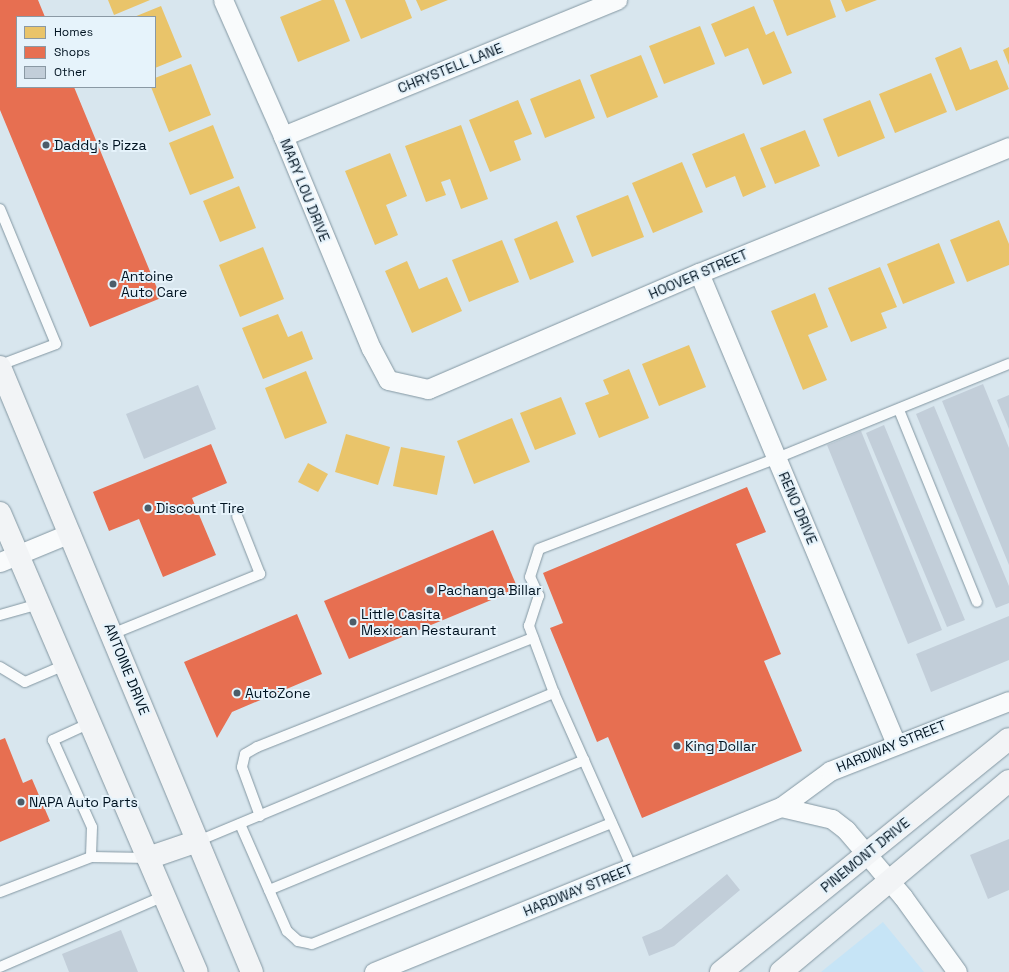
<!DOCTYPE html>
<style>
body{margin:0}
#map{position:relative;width:1009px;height:972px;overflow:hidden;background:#d8e6ee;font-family:"Space Grotesk",sans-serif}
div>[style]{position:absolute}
.built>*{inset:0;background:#c6e4f6}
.homes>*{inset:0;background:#e9c46a}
.shops>*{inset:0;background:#e76f51}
.building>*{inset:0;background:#c2ced9}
.roads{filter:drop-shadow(0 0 1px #8397a2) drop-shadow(0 0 1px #8397a2)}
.lane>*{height:10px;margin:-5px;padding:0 5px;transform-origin:5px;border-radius:5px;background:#f9fbfc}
.street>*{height:19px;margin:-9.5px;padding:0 9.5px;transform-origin:9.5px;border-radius:9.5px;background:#f9fbfc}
.secondary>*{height:22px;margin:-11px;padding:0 11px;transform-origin:11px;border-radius:11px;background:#f2f4f6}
.dots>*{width:11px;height:11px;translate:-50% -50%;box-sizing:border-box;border:2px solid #e6f3fb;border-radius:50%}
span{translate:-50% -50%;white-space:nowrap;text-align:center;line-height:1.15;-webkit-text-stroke:4px #e6f3fb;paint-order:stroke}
.street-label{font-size:14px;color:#001321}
.poi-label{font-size:14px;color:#001321}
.left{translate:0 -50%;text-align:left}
.legend{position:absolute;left:16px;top:16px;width:140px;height:72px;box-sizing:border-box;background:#e6f3fb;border:1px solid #8a99a4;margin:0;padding:5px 7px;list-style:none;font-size:12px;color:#001321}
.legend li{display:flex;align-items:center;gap:8px;height:20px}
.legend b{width:20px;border:1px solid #8a99a4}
</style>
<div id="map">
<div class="built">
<div style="clip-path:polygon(883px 922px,924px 972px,821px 972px)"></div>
</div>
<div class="homes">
<div style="clip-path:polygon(108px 0,150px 0,114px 15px)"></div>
<div style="clip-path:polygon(322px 0,334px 0,350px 41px,298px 62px,280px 17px)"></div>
<div style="clip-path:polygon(345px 0,405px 0,412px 18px,361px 39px)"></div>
<div style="clip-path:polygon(416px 0,448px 0,421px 11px)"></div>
<div style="clip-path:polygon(773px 0,830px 0,836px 17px,787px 36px)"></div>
<div style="clip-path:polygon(841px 0,877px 0,846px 12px)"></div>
<div style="clip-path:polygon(161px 6px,182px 57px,155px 68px,155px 17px,134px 17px)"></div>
<div style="clip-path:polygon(754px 6px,766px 35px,774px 31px,792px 73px,763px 85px,748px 48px,725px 57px,711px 24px)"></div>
<div style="clip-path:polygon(700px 26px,715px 64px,664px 84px,649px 46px)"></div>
<div style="clip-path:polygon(961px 47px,970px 70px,997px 60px,1009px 89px,956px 111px,935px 58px)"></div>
<div style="clip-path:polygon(1009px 47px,1009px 65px,1003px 50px)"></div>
<div style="clip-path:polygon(641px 55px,658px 97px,607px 118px,590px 75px)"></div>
<div style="clip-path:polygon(191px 64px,211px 115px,169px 132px,151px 87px,155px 87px,155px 78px)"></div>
<div style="clip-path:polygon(931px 73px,947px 112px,895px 133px,879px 94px)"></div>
<div style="clip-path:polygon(580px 79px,595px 118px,545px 138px,530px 99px)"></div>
<div style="clip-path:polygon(518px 100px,532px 134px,514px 141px,521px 160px,490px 172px,469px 120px)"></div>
<div style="clip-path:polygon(870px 100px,885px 138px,838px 157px,823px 119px)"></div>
<div style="clip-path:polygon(213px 125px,234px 178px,190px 195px,169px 143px)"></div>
<div style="clip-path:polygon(461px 125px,488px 199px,461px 209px,450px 179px,441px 182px,446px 195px,426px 202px,405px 146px)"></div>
<div style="clip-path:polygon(805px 130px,820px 166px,775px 184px,760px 148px)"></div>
<div style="clip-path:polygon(744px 133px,766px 187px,743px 197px,735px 176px,706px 188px,692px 154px)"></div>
<div style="clip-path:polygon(390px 153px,407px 196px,386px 205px,398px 235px,375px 245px,345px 171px)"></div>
<div style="clip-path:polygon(682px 162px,703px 212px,653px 233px,632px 183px)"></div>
<div style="clip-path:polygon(239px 186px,256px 228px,220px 242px,203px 201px)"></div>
<div style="clip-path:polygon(628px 195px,644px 237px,592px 257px,576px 216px)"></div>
<div style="clip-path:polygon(999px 220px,1009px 244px,1009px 265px,967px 282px,950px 240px)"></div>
<div style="clip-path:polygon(557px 221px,574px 262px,530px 280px,514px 239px)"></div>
<div style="clip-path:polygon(502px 240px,519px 282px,469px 302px,452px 260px)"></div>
<div style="clip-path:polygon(939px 243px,955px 283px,903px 304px,887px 264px)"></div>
<div style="clip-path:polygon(263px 247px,284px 299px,240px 317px,219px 265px)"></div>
<div style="clip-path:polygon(407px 261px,419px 289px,447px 277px,462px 311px,412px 333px,385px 271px)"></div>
<div style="clip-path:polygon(880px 267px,897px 307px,881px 313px,887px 328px,851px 342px,828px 288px)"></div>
<div style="clip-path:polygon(815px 293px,828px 327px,808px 335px,827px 380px,803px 390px,771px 311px)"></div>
<div style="clip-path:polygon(278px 314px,288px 337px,302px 331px,313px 359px,263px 379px,242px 328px)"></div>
<div style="clip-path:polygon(689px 345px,706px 387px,659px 406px,642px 364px)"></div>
<div style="clip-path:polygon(629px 369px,649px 418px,599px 438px,585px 403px,609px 394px,603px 380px)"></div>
<div style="clip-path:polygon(306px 371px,327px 423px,285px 439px,265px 388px)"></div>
<div style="clip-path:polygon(561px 397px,576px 434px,535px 450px,520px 413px)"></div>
<div style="clip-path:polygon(512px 418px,530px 462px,474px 484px,457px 441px)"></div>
<div style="clip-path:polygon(346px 434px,390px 447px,378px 485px,335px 472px)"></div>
<div style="clip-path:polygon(401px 447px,445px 456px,437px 495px,393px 486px)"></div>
<div style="clip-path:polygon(308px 463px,328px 474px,318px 492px,298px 482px)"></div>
</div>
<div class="shops">
<div style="clip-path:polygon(0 0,38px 0,45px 17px,17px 17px,17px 87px,74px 87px,161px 298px,90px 327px,0 110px)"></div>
<div style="clip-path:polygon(211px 444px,227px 483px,192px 498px,216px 555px,163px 577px,139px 519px,109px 531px,93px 492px)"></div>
<div style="clip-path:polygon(747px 487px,766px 532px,736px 544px,781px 654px,764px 661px,802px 751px,642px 818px,608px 737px,597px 742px,550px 628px,563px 623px,543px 573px)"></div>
<div style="clip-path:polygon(493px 530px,518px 589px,349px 659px,324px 601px)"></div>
<div style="clip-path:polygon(297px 614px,322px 674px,232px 712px,217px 738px,184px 662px)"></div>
<div style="clip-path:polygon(5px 738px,23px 783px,32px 779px,50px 821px,0 842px,0 740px)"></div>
</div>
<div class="building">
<div style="clip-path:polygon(983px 384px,1009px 448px,1009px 565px,942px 401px)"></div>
<div style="clip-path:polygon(198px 385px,216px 429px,144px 459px,126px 414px)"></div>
<div style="clip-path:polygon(1009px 395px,1009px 429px,997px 400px)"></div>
<div style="clip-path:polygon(934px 406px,1009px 586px,1009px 603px,996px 608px,916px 414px)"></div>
<div style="clip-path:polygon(884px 425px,965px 620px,947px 627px,866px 433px)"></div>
<div style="clip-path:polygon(861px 431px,942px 630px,908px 644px,827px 445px)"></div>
<div style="clip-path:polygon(1009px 616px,1009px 660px,931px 692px,916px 654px)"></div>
<div style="clip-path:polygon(1009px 839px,1009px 890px,988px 899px,970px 855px)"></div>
<div style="clip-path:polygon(727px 874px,740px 890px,674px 946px,649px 956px,642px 937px,661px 929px)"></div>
<div style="clip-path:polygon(121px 930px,138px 972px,69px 972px,62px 954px)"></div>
</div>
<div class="roads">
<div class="lane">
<div style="left:0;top:209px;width:146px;rotate:67.5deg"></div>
<div style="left:56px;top:344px;width:60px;rotate:159.4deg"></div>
<div style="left:899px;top:410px;width:207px;rotate:67.9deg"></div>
<div style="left:0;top:615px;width:41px;rotate:-15.8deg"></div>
<div style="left:112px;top:634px;width:160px;rotate:-22.1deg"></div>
<div style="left:260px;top:574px;width:62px;rotate:-111.6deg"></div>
<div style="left:0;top:667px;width:29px;rotate:31deg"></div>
<div style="left:25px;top:682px;width:43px;rotate:-23deg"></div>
<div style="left:554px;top:693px;width:72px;rotate:-110.5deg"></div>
<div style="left:529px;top:626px;width:32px;rotate:-72deg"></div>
<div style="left:539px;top:596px;width:21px;rotate:-115deg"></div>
<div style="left:530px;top:577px;width:29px;rotate:-72deg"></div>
<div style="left:539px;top:549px;width:255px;rotate:-20.9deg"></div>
<div style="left:777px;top:458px;width:250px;rotate:-22.1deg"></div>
<div style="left:90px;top:723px;width:41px;rotate:155.3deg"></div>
<div style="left:53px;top:740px;width:95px;rotate:65.9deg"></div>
<div style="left:92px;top:827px;width:30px;rotate:92deg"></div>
<div style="left:260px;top:816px;width:52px;rotate:-110.2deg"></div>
<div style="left:242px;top:767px;width:13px;rotate:-77deg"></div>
<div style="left:245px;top:754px;width:14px;rotate:-30deg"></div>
<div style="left:257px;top:747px;width:297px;rotate:-21.6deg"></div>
<div style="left:240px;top:824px;width:117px;rotate:66.3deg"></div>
<div style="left:287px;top:931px;width:15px;rotate:42deg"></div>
<div style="left:298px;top:941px;width:14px;rotate:12deg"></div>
<div style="left:312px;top:944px;width:323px;rotate:-22deg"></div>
<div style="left:198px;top:841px;width:386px;rotate:-22.6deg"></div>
<div style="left:554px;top:693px;width:192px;rotate:66deg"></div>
<div style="left:269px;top:890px;width:341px;rotate:-22.4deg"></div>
<div style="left:0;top:892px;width:97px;rotate:-21deg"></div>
<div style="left:91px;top:857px;width:57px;rotate:1deg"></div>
<div style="left:0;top:967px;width:179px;rotate:-23.4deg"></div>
</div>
<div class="street">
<div style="left:223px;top:0;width:149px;rotate:66.2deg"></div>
<div style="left:283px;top:136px;width:230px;rotate:67.5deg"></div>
<div style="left:371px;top:348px;width:36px;rotate:62deg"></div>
<div style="left:388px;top:380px;width:41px;rotate:12.7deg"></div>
<div style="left:428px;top:389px;width:295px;rotate:-23.2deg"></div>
<div style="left:699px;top:273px;width:335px;rotate:-22.1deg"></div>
<div style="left:283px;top:136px;width:361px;rotate:-22.2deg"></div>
<div style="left:699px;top:273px;width:511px;rotate:67.3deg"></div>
<div style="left:0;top:562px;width:76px;rotate:-22.5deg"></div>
<div style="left:781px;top:807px;width:61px;rotate:-36.3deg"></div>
<div style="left:830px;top:771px;width:192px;rotate:-21.4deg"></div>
<div style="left:374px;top:972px;width:439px;rotate:-22.1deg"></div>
<div style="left:781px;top:807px;width:52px;rotate:13.2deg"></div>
<div style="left:832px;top:819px;width:18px;rotate:38deg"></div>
<div style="left:846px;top:830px;width:88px;rotate:49.6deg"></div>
<div style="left:903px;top:897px;width:92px;rotate:54.2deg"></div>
</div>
<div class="secondary">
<div style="left:0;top:367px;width:655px;rotate:67.39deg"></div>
<div style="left:0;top:513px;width:499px;rotate:66.8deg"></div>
<div style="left:148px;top:858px;width:53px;rotate:-18.8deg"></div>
<div style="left:721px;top:972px;width:370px;rotate:-39deg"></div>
<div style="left:781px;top:972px;width:297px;rotate:-40deg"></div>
</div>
</div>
<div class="dots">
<div style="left:46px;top:145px;background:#4c5d69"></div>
<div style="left:113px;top:284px;background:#4c5d69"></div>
<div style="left:148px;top:508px;background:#4c5d69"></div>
<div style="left:430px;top:590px;background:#4c5d69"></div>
<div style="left:353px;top:622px;background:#4c5d69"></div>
<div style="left:237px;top:693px;background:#4c5d69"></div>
<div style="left:677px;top:746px;background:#4c5d69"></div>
<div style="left:21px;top:802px;background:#4c5d69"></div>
</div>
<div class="street-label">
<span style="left:450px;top:68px;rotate:-22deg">CHRYSTELL LANE</span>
<span style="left:305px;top:190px;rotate:68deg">MARY LOU DRIVE</span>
<span style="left:698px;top:274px;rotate:-23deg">HOOVER STREET</span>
<span style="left:798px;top:508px;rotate:67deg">RENO DRIVE</span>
<span style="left:127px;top:669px;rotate:68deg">ANTOINE DRIVE</span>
<span style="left:891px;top:746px;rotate:-22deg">HARDWAY STREET</span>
<span style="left:865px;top:855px;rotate:-39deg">PINEMONT DRIVE</span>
<span style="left:578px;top:890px;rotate:-22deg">HARDWAY STREET</span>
</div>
<div class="poi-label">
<span class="left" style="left:54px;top:145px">Daddy's Pizza</span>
<span class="left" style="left:121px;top:284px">Antoine<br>Auto Care</span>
<span class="left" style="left:156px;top:508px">Discount Tire</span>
<span class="left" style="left:438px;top:590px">Pachanga Billar</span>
<span class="left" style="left:361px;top:622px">Little Casita<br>Mexican Restaurant</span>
<span class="left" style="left:245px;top:693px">AutoZone</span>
<span class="left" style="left:685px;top:746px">King Dollar</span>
<span class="left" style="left:29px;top:802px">NAPA Auto Parts</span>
</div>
<ul class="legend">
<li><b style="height:11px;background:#e9c46a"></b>Homes</li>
<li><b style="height:11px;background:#e76f51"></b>Shops</li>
<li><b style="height:11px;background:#c2ced9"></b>Other</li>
</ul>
</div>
